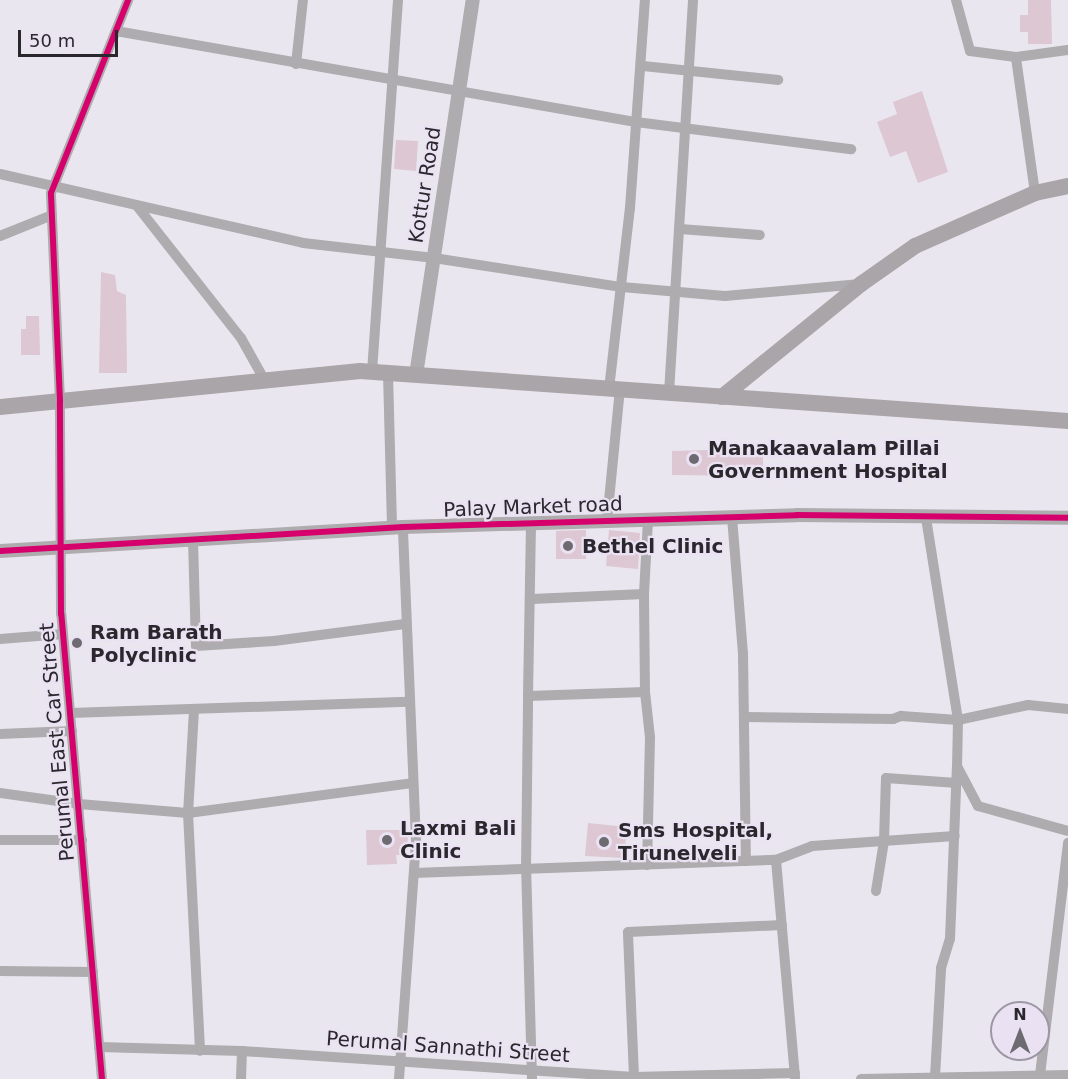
<!DOCTYPE html>
<style>
body{margin:0}
#map{position:relative;width:1068px;height:1079px;overflow:hidden;background:#eae6ef;font-family:"DejaVu Sans",sans-serif}
div>[style]{position:absolute}
.building>*{inset:0;background:#dcc7d2}
.minor>*{height:10px;margin:-5px;padding:0 5px;transform-origin:5px;border-radius:5px;background:#aeacae}
.tertiary>*{height:14px;margin:-7px;padding:0 7px;transform-origin:7px;border-radius:7px;background:#aeacae}
.primary>*{height:16px;margin:-8px;padding:0 8px;transform-origin:8px;border-radius:8px;background:#a9a5a8}
.cycleway>*{height:6px;margin:-3px;padding:0 3px;transform-origin:3px;border-radius:3px;background:#d6006c}
.dots>*{width:16px;height:16px;translate:-50% -50%;box-sizing:border-box;border:3px solid #eae2f3;border-radius:50%}
span{translate:-50% -50%;white-space:nowrap;text-align:center;line-height:1.15;-webkit-text-stroke:4.5px #eae2f3;paint-order:stroke}
.street-label{font-size:20px;color:#2a272d}
.poi-label{font-size:20px;color:#2a272d;font-weight:700}
.left{translate:0 -50%;text-align:left}
.north{position:absolute;left:990px;top:1001px;width:60px;height:60px;box-sizing:border-box;background:#eae2f3;border:2px solid #9d97a4;border-radius:50%;rotate:0deg;font-size:16px;font-weight:700;line-height:24px;text-align:center;color:#2a272d}
.north::after{content:'';display:block;margin:auto;width:21px;height:27px;background:#6d6a71;clip-path:polygon(50% 0,100% 100%,50% 72%,0 100%)}
.scale{position:absolute;left:18px;top:30px;width:100px;height:27px;box-sizing:border-box;border:3px solid #2a272d;border-top:0;padding-left:8px;font-size:18px;line-height:21px;white-space:nowrap;color:#2a272d;-webkit-text-stroke:4px #eae2f3;paint-order:stroke}
</style>
<div id="map">
<div class="building">
<div style="clip-path:polygon(1028px 0,1051px 0,1052px 44px,1028px 44px,1028px 32px,1020px 32px,1020px 15px,1028px 15px)"></div>
<div style="clip-path:polygon(922px 91px,948px 172px,918px 183px,906px 151px,890px 157px,877px 122px,897px 114px,893px 102px)"></div>
<div style="clip-path:polygon(396px 140px,418px 141px,416px 171px,394px 169px)"></div>
<div style="clip-path:polygon(101px 272px,115px 275px,117px 291px,126px 295px,127px 373px,99px 373px)"></div>
<div style="clip-path:polygon(26px 316px,39px 316px,40px 355px,21px 355px,21px 329px,26px 329px)"></div>
<div style="clip-path:polygon(743px 449px,743px 457px,763px 456px,763px 476px,672px 475px,672px 451px)"></div>
<div style="clip-path:polygon(586px 530px,586px 559px,556px 559px,556px 531px)"></div>
<div style="clip-path:polygon(609px 530px,640px 533px,638px 569px,606px 566px)"></div>
<div style="clip-path:polygon(588px 823px,627px 827px,624px 858px,585px 856px)"></div>
<div style="clip-path:polygon(366px 830px,408px 830px,407px 855px,396px 855px,397px 864px,367px 865px)"></div>
</div>
<div class="minor">
<div style="left:956px;top:0;width:53px;rotate:74.6deg"></div>
<div style="left:970px;top:51px;width:46px;rotate:7.4deg"></div>
<div style="left:116px;top:31px;width:528px;rotate:9.93deg"></div>
<div style="left:636px;top:122px;width:217px;rotate:7.2deg"></div>
<div style="left:296px;top:64px;width:64px;rotate:-83.8deg"></div>
<div style="left:643px;top:66px;width:136px;rotate:5.9deg"></div>
<div style="left:0;top:174px;width:311px;rotate:12.8deg"></div>
<div style="left:303px;top:243px;width:132px;rotate:6.5deg"></div>
<div style="left:434px;top:258px;width:190px;rotate:8.8deg"></div>
<div style="left:622px;top:287px;width:103px;rotate:5deg"></div>
<div style="left:725px;top:296px;width:136px;rotate:-5.1deg"></div>
<div style="left:1035px;top:193px;width:137px;rotate:-98deg"></div>
<div style="left:1016px;top:57px;width:52px;rotate:-7.7deg"></div>
<div style="left:137px;top:206px;width:168px;rotate:51.8deg"></div>
<div style="left:241px;top:338px;width:49px;rotate:60.8deg"></div>
<div style="left:680px;top:229px;width:80px;rotate:4.3deg"></div>
<div style="left:0;top:236px;width:56px;rotate:-22deg"></div>
<div style="left:372px;top:372px;width:373px;rotate:-86deg"></div>
<div style="left:388px;top:373px;width:155px;rotate:88.5deg"></div>
<div style="left:609px;top:389px;width:182px;rotate:-83.4deg"></div>
<div style="left:630px;top:208px;width:209px;rotate:-85.9deg"></div>
<div style="left:669px;top:393px;width:394px;rotate:-86.5deg"></div>
<div style="left:732px;top:517px;width:137px;rotate:85.4deg"></div>
<div style="left:743px;top:654px;width:207px;rotate:89.2deg"></div>
<div style="left:607px;top:521px;width:133px;rotate:-84.4deg"></div>
<div style="left:193px;top:540px;width:106px;rotate:88.4deg"></div>
<div style="left:196px;top:646px;width:78px;rotate:-3.7deg"></div>
<div style="left:274px;top:641px;width:132px;rotate:-7.4deg"></div>
<div style="left:644px;top:594px;width:74px;rotate:-86.9deg"></div>
<div style="left:0;top:639px;width:63px;rotate:-4.5deg"></div>
<div style="left:645px;top:692px;width:45px;rotate:83.7deg"></div>
<div style="left:650px;top:737px;width:128px;rotate:91.3deg"></div>
<div style="left:528px;top:696px;width:173px;rotate:-89deg"></div>
<div style="left:1068px;top:709px;width:40px;rotate:-174.3deg"></div>
<div style="left:1028px;top:705px;width:72px;rotate:167.9deg"></div>
<div style="left:958px;top:720px;width:46px;rotate:91.2deg"></div>
<div style="left:957px;top:766px;width:45px;rotate:62.3deg"></div>
<div style="left:978px;top:806px;width:93px;rotate:15.5deg"></div>
<div style="left:194px;top:710px;width:103px;rotate:93.3deg"></div>
<div style="left:188px;top:813px;width:226px;rotate:-7.6deg"></div>
<div style="left:70px;top:713px;width:338px;rotate:-1.9deg"></div>
<div style="left:744px;top:717px;width:149px;rotate:0.8deg"></div>
<div style="left:893px;top:719px;width:9px;rotate:-21deg"></div>
<div style="left:901px;top:716px;width:57px;rotate:4deg"></div>
<div style="left:958px;top:720px;width:206px;rotate:-99deg"></div>
<div style="left:0;top:734px;width:72px;rotate:-2.4deg"></div>
<div style="left:0;top:793px;width:80px;rotate:7.9deg"></div>
<div style="left:79px;top:804px;width:109px;rotate:4.7deg"></div>
<div style="left:188px;top:813px;width:238px;rotate:87.1deg"></div>
<div style="left:0;top:840px;width:82px"></div>
<div style="left:776px;top:860px;width:220px;rotate:85deg"></div>
<div style="left:414px;top:873px;width:362px;rotate:-2.1deg"></div>
<div style="left:776px;top:860px;width:39px;rotate:-21deg"></div>
<div style="left:812px;top:846px;width:143px;rotate:-4deg"></div>
<div style="left:876px;top:891px;width:51px;rotate:-80.9deg"></div>
<div style="left:884px;top:841px;width:63px;rotate:-88.2deg"></div>
<div style="left:886px;top:778px;width:71px;rotate:4deg"></div>
<div style="left:0;top:971px;width:93px;rotate:0.6deg"></div>
<div style="left:99px;top:1047px;width:143px;rotate:1.6deg"></div>
<div style="left:242px;top:1051px;width:393px;rotate:3.8deg"></div>
<div style="left:634px;top:1077px;width:161px;rotate:-1.4deg"></div>
<div style="left:1040px;top:1075px;width:234px;rotate:-83.1deg"></div>
<div style="left:634px;top:1077px;width:145px;rotate:-92.4deg"></div>
<div style="left:628px;top:932px;width:154px;rotate:-2.6deg"></div>
<div style="left:935px;top:1077px;width:109px;rotate:-86.8deg"></div>
<div style="left:941px;top:968px;width:30px;rotate:-73deg"></div>
<div style="left:950px;top:939px;width:173px;rotate:-87.7deg"></div>
<div style="left:102px;top:1079px;width:467px;rotate:-95deg"></div>
<div style="left:61px;top:614px;width:213px;rotate:-90.3deg"></div>
<div style="left:60px;top:401px;width:208px;rotate:-92.5deg"></div>
<div style="left:51px;top:193px;width:208px;rotate:-68.2deg"></div>
<div style="left:241px;top:1079px;width:28px;rotate:-88deg"></div>
<div style="left:399px;top:1079px;width:239px;rotate:-85.9deg"></div>
<div style="left:416px;top:841px;width:314px;rotate:-92.4deg"></div>
<div style="left:532px;top:1079px;width:210px;rotate:-91.6deg"></div>
<div style="left:526px;top:869px;width:173px;rotate:-89.3deg"></div>
<div style="left:528px;top:696px;width:117px;rotate:-2deg"></div>
<div style="left:645px;top:692px;width:98px;rotate:-90.6deg"></div>
<div style="left:644px;top:594px;width:112px;rotate:177.4deg"></div>
<div style="left:861px;top:1079px;width:207px;rotate:-1.1deg"></div>
</div>
<div class="tertiary">
<div style="left:416px;top:375px;width:379px;rotate:-81.4deg"></div>
<div style="left:0;top:551px;width:404px;rotate:-3.4deg"></div>
<div style="left:403px;top:527px;width:394px;rotate:-1.7deg"></div>
<div style="left:797px;top:515px;width:271px;rotate:0.6deg"></div>
</div>
<div class="primary">
<div style="left:722px;top:397px;width:179px;rotate:-39.1deg"></div>
<div style="left:861px;top:284px;width:66px;rotate:-35.1deg"></div>
<div style="left:915px;top:246px;width:131px;rotate:-23.8deg"></div>
<div style="left:1035px;top:193px;width:34px;rotate:-12deg"></div>
<div style="left:0;top:407px;width:362px;rotate:-5.7deg"></div>
<div style="left:360px;top:371px;width:710px;rotate:4.04deg"></div>
</div>
<div class="cycleway">
<div style="left:0;top:551px;width:404px;rotate:-3.4deg"></div>
<div style="left:403px;top:527px;width:394px;rotate:-1.7deg"></div>
<div style="left:797px;top:515px;width:271px;rotate:0.6deg"></div>
<div style="left:102px;top:1079px;width:467px;rotate:-95deg"></div>
<div style="left:61px;top:614px;width:213px;rotate:-90.3deg"></div>
<div style="left:60px;top:401px;width:208px;rotate:-92.5deg"></div>
<div style="left:51px;top:193px;width:208px;rotate:-68.2deg"></div>
</div>
<div class="dots">
<div style="left:694px;top:459px;background:#6d6a71"></div>
<div style="left:568px;top:546px;background:#6d6a71"></div>
<div style="left:77px;top:643px;background:#6d6a71"></div>
<div style="left:387px;top:840px;background:#6d6a71"></div>
<div style="left:604px;top:842px;background:#6d6a71"></div>
</div>
<div class="street-label">
<span style="left:425px;top:185px;rotate:-81deg">Kottur Road</span>
<span style="left:533px;top:507px;rotate:-2deg">Palay Market road</span>
<span style="left:57px;top:742px;rotate:-95deg">Perumal East Car Street</span>
<span style="left:448px;top:1047px;rotate:4deg">Perumal Sannathi Street</span>
</div>
<div class="poi-label">
<span class="left" style="left:708px;top:460px">Manakaavalam Pillai<br>Government Hospital</span>
<span class="left" style="left:582px;top:546px">Bethel Clinic</span>
<span class="left" style="left:90px;top:644px">Ram Barath<br>Polyclinic</span>
<span class="left" style="left:400px;top:840px">Laxmi Bali<br>Clinic</span>
<span class="left" style="left:618px;top:842px">Sms Hospital,<br>Tirunelveli</span>
</div>
<div class="north">N</div>
<div class="scale">50 m</div>
</div>
